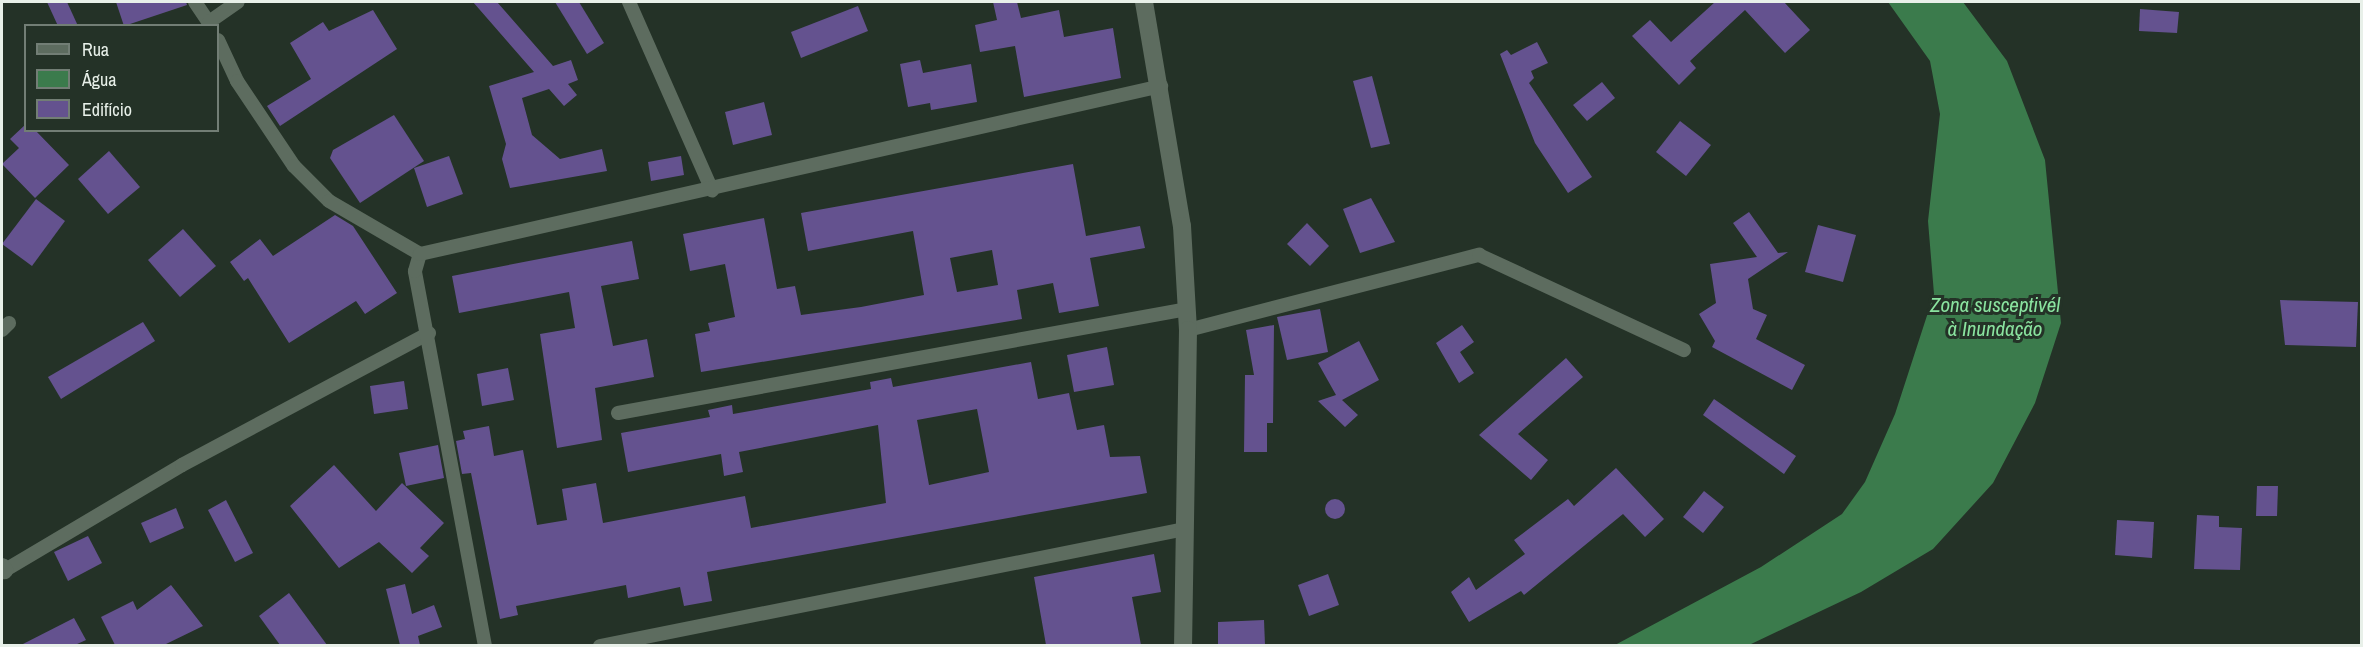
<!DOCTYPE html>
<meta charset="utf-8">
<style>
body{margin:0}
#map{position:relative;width:2363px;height:647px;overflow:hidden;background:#243227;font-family:"Archivo Narrow",sans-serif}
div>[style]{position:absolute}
.water>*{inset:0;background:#3b7b4c}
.building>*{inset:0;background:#64528f}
.round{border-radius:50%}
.lane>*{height:14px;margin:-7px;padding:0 7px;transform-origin:7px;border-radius:7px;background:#5d6c5f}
.street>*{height:18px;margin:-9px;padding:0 9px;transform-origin:9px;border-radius:9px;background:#5d6c5f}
.secondary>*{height:18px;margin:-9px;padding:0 9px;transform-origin:9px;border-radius:9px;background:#5d6c5f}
span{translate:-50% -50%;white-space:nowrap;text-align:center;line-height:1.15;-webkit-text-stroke:6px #243227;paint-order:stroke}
.water-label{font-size:21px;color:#8ae39f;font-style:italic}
.frame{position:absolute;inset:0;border:3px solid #e8f0e9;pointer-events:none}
.legend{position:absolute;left:24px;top:24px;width:195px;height:108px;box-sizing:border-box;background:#243227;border:2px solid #727e75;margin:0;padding:8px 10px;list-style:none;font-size:18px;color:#e8f0e9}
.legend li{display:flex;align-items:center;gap:12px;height:30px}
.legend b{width:30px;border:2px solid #727e75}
</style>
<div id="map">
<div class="water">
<div style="clip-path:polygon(1888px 2px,1963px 2px,2007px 61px,2045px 160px,2061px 323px,2035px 403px,1993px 483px,1933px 549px,1861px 592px,1749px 645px,1615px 645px,1761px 567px,1842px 514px,1865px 482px,1895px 414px,1934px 294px,1928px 221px,1940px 114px,1930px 61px)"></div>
</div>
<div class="building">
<div style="clip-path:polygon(47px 2px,67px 2px,78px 26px,58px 26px)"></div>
<div style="clip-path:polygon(116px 2px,186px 2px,187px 5px,124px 26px)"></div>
<div style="clip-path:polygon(473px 2px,497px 2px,553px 66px,571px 60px,578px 80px,568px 84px,577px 95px,564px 106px,549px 89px,522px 98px,532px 135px,560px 159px,602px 149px,607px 171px,510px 188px,502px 159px,506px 144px,489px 86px,534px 72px)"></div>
<div style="clip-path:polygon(555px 2px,579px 2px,604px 43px,587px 54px)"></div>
<div style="clip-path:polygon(993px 2px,1017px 2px,1021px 18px,1059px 10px,1064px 37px,1113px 28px,1121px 78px,1024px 97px,1015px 46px,980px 52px,975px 25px,997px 20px)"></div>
<div style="clip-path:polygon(1715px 2px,1784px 2px,1810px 30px,1785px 53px,1745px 10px,1690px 61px,1696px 68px,1679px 85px,1632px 36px,1650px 20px,1671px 42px)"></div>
<div style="clip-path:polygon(858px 6px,868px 31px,801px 58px,791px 32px)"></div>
<div style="clip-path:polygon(2140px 9px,2179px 12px,2177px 33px,2139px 31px)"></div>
<div style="clip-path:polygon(373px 10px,397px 49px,280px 126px,267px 106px,311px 79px,290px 43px,323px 22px,329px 31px)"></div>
<div style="clip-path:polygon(1537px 42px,1548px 63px,1531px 71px,1534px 78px,1529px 83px,1592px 177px,1568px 193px,1535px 143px,1500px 54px,1507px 50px,1511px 55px)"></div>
<div style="clip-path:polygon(920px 60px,923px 73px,971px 64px,977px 102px,931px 110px,930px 103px,908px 107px,900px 64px)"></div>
<div style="clip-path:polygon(1372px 76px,1390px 144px,1371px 148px,1353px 81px)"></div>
<div style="clip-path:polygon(1602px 82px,1615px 98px,1587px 121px,1573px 105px)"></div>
<div style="clip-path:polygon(764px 102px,772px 135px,733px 145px,725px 112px)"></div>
<div style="clip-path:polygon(394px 115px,424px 161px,360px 203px,330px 158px,333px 150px)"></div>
<div style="clip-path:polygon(1680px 121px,1711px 145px,1686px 176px,1656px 152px)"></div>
<div style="clip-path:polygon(26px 124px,26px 130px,35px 130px,69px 165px,35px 198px,2px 164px,19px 148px,10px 139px)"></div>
<div style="clip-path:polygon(109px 151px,140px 187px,108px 214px,78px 179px)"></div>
<div style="clip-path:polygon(449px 156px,463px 194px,427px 207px,414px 168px)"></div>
<div style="clip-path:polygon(681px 156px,684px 175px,651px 181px,648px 162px)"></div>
<div style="clip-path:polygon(evenodd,1073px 164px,1086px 236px,1140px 226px,1145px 248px,1090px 258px,1099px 306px,1059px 313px,1053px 283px,1017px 290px,1022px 319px,701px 372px,695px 334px,710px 331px,708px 323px,735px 317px,725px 264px,690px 271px,683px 234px,764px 218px,777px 289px,795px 286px,801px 315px,861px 307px,924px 295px,913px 231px,808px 251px,801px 213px,1073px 164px,992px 250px,998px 285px,957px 292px,950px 258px,992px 250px)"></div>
<div style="clip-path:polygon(1371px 198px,1395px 242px,1360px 253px,1343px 209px)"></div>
<div style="clip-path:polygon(36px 199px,65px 221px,32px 266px,2px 244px)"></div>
<div style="clip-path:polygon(1749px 212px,1778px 253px,1788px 252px,1748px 279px,1753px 309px,1767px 315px,1756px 339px,1805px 365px,1792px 390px,1712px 347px,1715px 341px,1699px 314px,1716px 303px,1710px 264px,1757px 257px,1733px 223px)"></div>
<div style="clip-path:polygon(335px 215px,353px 226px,397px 293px,365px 314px,356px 301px,289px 343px,248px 278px,244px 281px,230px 262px,260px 239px,273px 256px)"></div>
<div style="clip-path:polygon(1307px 223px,1329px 246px,1310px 266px,1287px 244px)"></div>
<div style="clip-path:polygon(1818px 225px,1856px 235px,1843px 282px,1805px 272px)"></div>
<div style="clip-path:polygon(183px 229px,216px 266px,180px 297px,148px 260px)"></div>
<div style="clip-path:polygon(632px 241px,639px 279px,601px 286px,613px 346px,647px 339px,654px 377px,595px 388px,602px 440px,557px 448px,540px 334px,575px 328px,569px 292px,459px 313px,452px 276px)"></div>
<div style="clip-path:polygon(2280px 300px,2358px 302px,2356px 347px,2285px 345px)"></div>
<div style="clip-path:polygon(1320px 309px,1328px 352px,1287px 360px,1277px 317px)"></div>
<div style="clip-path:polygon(143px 322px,155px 341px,61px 399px,48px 377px)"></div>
<div style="clip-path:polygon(1274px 325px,1273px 423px,1267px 423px,1267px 452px,1244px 452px,1245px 375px,1254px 375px,1246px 330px)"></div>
<div style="clip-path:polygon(1462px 325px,1474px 342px,1460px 352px,1474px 373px,1459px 383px,1436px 343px)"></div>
<div style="clip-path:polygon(1359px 341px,1379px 380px,1342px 400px,1358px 415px,1345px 427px,1318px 401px,1336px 395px,1318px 363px)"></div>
<div style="clip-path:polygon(1107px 347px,1114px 385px,1074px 392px,1067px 355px)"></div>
<div style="clip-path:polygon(1566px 358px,1583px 377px,1518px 434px,1548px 460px,1531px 480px,1479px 435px)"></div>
<div style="clip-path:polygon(evenodd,1031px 362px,1038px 399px,1069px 393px,1077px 430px,1104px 425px,1110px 457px,1140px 456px,1147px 493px,707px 572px,712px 601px,684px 606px,680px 587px,628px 598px,626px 585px,516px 606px,518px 615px,500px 619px,471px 473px,462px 474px,456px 441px,465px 439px,463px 431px,489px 426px,494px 456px,523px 450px,537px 525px,567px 520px,562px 489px,596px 483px,603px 523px,745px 496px,751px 528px,886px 503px,878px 425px,739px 452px,743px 472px,724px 476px,721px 454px,628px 472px,621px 433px,710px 417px,708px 410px,732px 405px,733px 414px,871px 389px,870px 382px,891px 378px,893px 387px,1031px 362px,977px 409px,989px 472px,929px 485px,917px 420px,977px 409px)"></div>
<div style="clip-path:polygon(508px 368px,514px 400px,482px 406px,477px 374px)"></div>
<div style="clip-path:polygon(404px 381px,408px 409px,374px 414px,370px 386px)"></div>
<div style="clip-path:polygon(1714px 399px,1796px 456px,1784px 474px,1703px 415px)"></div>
<div style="clip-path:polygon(438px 445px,444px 478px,406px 486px,399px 453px)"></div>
<div style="clip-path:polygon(334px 465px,376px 511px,402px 483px,444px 523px,420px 548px,429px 556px,412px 573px,379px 542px,339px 568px,290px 506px)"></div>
<div style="clip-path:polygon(1616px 468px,1664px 519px,1645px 537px,1623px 514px,1524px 595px,1521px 591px,1469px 622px,1451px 592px,1469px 577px,1476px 590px,1525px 554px,1514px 540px,1568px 499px,1574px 506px)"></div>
<div style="clip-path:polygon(2257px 486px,2278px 486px,2277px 516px,2256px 516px)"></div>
<div style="clip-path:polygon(1704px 491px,1724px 507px,1703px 533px,1683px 517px)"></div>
<div class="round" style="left:1325px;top:499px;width:20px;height:20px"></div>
<div style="clip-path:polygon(226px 500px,253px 553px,235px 562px,208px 510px)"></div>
<div style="clip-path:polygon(176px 508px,184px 528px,150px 543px,141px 523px)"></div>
<div style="clip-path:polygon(2197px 515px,2219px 516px,2219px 527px,2242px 528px,2240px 570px,2194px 569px)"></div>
<div style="clip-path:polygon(2117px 520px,2154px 522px,2152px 558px,2115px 555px)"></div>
<div style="clip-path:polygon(88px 536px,102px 563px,68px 581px,54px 552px)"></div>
<div style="clip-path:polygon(1154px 554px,1161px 592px,1132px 597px,1141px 645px,1046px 645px,1034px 577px)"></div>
<div style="clip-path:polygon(1328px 574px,1339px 605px,1309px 616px,1298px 585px)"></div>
<div style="clip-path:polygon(405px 584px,412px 614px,434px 605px,442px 627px,418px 636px,420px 645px,400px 645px,386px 589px)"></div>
<div style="clip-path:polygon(171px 585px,203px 626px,164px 645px,115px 645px,101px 617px,133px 601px,137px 610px)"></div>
<div style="clip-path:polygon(289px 593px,327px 645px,280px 645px,259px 616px)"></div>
<div style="clip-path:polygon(74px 618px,86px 640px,75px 645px,21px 645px)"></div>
<div style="clip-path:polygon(1264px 620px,1265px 645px,1218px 645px,1218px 622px)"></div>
</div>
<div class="lane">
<div style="left:195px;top:2px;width:29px;rotate:56deg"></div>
<div style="left:629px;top:2px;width:206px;rotate:66.2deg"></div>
<div style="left:209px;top:22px;width:35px;rotate:-35deg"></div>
<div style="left:218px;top:40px;width:45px;rotate:65.1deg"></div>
<div style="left:237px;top:81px;width:102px;rotate:56.2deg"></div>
<div style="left:294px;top:166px;width:49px;rotate:45deg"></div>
<div style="left:329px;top:201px;width:105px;rotate:30.2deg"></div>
<div style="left:2px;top:330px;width:10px;rotate:-45deg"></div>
<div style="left:1188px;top:330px;width:301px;rotate:-14.5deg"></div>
<div style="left:1479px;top:255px;width:226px;rotate:24.9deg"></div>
<div style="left:618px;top:413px;width:578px;rotate:-10.36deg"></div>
<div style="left:2px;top:572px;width:209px;rotate:-30.7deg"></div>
<div style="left:182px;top:465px;width:280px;rotate:-28.1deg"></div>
<div style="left:485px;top:646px;width:381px;rotate:-100.6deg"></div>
<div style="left:415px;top:271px;width:18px;rotate:-74deg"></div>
<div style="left:420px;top:254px;width:760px;rotate:-12.77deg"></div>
<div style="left:600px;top:646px;width:597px;rotate:-11.31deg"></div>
</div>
<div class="street">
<div style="left:2px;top:567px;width:4px;rotate:56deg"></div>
</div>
<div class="secondary">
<div style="left:1144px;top:2px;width:227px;rotate:80.4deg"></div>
<div style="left:1182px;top:226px;width:104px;rotate:86.7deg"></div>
<div style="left:1188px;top:330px;width:316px;rotate:90.9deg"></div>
</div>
<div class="water-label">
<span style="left:1995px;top:317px">Zona susceptivél<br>à Inundação</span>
</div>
<div class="frame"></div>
<ul class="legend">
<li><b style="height:8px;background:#5d6c5f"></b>Rua</li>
<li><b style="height:16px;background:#3b7b4c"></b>Água</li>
<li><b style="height:16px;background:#64528f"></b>Edifício</li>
</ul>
</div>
